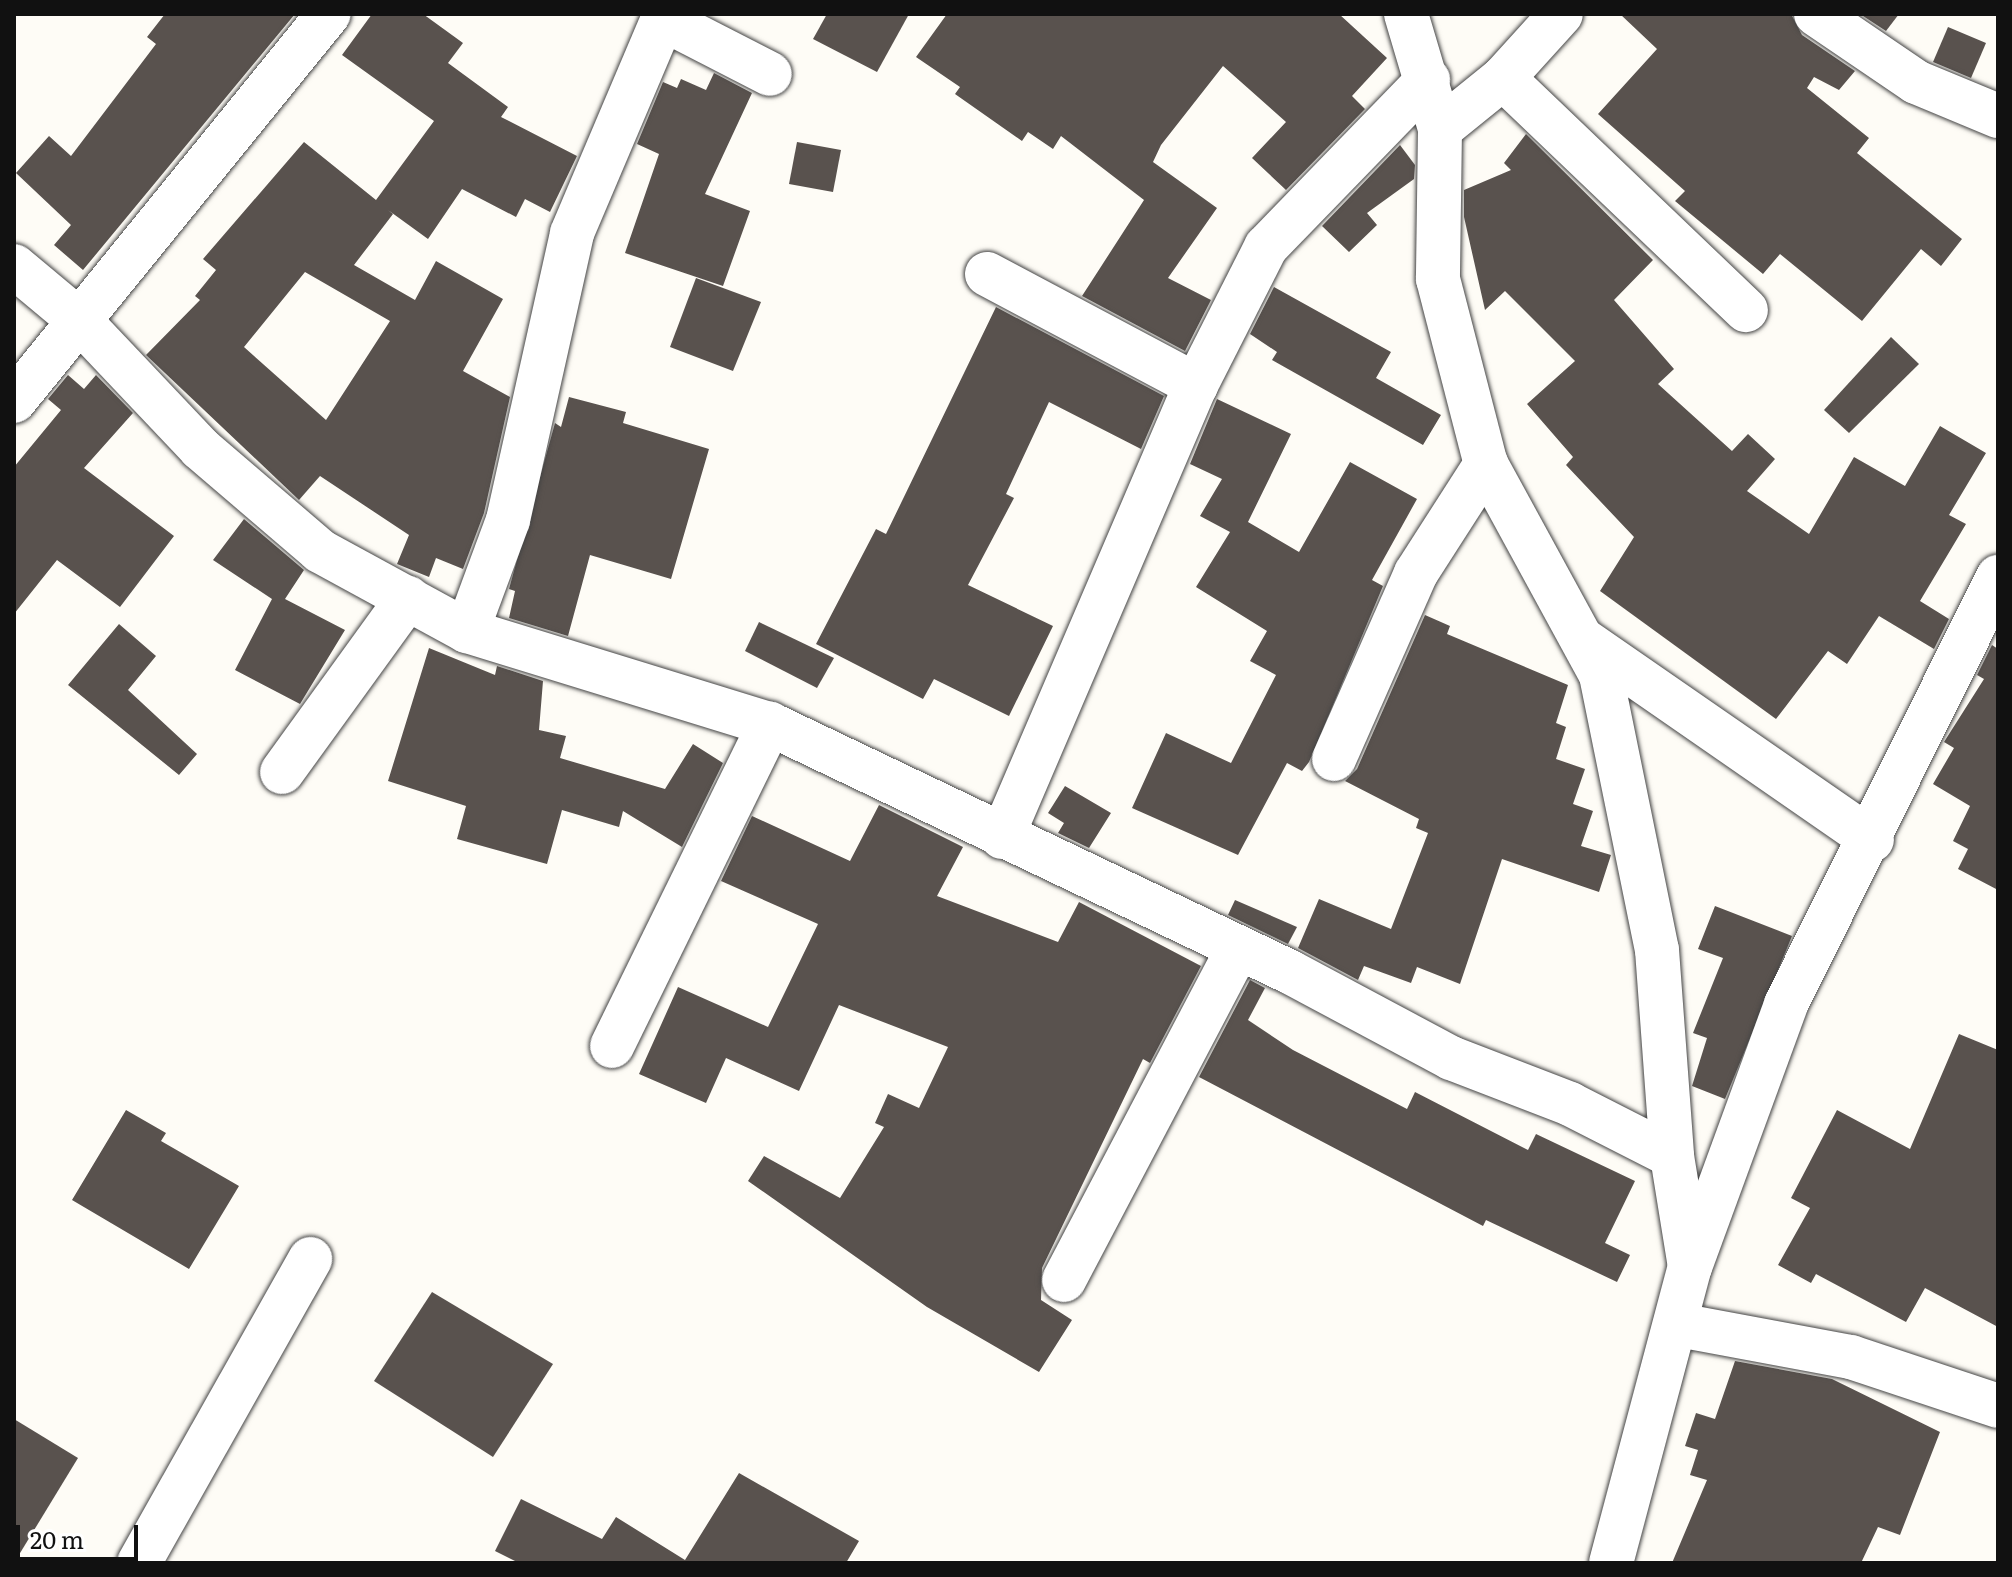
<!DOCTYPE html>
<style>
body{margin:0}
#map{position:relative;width:2012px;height:1577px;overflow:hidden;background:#fefcf6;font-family:Literata,serif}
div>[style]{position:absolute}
.building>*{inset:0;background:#59524e}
.roads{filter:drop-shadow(0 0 2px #444) drop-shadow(0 0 2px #444)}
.minor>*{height:44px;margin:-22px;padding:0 22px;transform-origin:22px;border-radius:22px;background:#fff}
span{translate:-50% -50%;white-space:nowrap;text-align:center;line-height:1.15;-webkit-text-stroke:8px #fff;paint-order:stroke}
.frame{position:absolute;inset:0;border:16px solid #111;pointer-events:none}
.scale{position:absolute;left:16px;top:1525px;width:122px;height:36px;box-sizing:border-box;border:4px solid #111;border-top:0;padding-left:10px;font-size:24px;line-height:28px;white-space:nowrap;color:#111;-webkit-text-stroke:6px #fff;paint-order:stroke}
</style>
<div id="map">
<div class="building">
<div style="clip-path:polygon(165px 14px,295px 14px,83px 270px,54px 245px,71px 225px,16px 173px,49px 136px,71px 156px,156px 44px,147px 37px)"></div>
<div style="clip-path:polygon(evenodd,372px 14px,423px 14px,463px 43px,448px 63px,508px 107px,501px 117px,577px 156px,550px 212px,525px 199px,516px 217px,462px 189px,428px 239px,388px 210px,393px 214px,354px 265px,415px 300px,436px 261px,503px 299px,463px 371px,510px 397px,484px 513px,463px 569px,436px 558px,429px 577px,397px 564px,409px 535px,320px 476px,299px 500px,146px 355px,200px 300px,195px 296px,216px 270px,203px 259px,304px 142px,376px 200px,434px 121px,342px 55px,372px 14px,305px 272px,390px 321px,326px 420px,244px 347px,305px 272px)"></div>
<div style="clip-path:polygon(827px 14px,909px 14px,877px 72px,813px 39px)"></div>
<div style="clip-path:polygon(947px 14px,1339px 14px,1387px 58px,1352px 96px,1365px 109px,1286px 190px,1252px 158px,1286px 122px,1223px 66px,1161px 145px,1153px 162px,1217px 208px,1168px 278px,1211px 300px,1185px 351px,1082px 296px,1144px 200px,1061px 136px,1053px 149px,1028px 132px,1022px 141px,955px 94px,960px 87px,916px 57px)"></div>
<div style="clip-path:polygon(1620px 14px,1791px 14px,1802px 35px,1855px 71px,1839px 90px,1814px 77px,1807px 88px,1869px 138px,1857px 153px,1962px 239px,1941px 266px,1921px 249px,1862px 321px,1780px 254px,1763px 274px,1675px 201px,1685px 191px,1598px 114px,1657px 49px)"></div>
<div style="clip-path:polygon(1860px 14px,1899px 14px,1886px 31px)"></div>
<div style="clip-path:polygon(1948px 27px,1986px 43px,1971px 78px,1933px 62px)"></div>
<div style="clip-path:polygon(714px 73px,752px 93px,705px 194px,750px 211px,723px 286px,625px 253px,659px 154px,637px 144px,663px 82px,677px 88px,681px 79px,706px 90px)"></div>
<div style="clip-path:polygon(1526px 134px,1653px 260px,1614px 300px,1674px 369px,1658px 384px,1732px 451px,1748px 434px,1775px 459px,1747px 491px,1809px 534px,1854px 457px,1905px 486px,1940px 426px,1986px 453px,1949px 515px,1966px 524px,1920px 601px,1949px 619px,1934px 649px,1879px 616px,1847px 664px,1828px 651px,1776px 719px,1600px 591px,1634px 537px,1566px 465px,1573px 457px,1527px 404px,1575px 361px,1505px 291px,1485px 310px,1464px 217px,1464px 190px,1511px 170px,1504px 163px)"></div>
<div style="clip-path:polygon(797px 142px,841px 150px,833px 192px,789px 184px)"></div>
<div style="clip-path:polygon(1400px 145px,1415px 165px,1414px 179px,1367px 213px,1377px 225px,1349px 252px,1322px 226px)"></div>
<div style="clip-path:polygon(696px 278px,761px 302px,733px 371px,670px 347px)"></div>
<div style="clip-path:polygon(1274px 287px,1391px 352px,1376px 378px,1441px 415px,1423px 445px,1272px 360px,1277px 352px,1250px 334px)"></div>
<div style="clip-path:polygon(996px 307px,1164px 396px,1141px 449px,1049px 402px,1006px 494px,1014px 498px,968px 585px,1053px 626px,1009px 716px,934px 679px,923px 699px,816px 644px,876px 529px,886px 534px)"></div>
<div style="clip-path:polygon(1891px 337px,1919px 364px,1849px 433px,1824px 410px)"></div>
<div style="clip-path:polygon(68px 375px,84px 389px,96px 375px,133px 413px,84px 468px,174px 536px,120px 607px,57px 560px,14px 614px,14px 467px,61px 410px,48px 399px)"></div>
<div style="clip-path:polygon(569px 397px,626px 412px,623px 423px,709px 449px,671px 579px,590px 555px,568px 636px,509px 618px,515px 591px,509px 589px,555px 423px,561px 427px)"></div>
<div style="clip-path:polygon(1217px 399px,1291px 434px,1248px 522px,1299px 552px,1350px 462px,1417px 499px,1372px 580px,1383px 586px,1309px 762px,1302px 771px,1287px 763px,1238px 855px,1132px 808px,1166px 733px,1231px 763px,1276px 675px,1250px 661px,1267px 631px,1196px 587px,1230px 532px,1200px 516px,1222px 479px,1190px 464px)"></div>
<div style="clip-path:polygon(244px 519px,304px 570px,285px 599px,345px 630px,300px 704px,235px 670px,272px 599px,213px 560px)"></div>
<div style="clip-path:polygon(1425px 615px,1450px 626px,1447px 634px,1568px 685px,1556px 723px,1566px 727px,1556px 759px,1585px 769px,1573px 804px,1593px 811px,1581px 846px,1611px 855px,1599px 892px,1502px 859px,1460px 984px,1417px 967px,1411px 983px,1364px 966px,1358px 980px,1298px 948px,1319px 899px,1391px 929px,1428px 833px,1416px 828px,1419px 819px,1345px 781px,1357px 769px)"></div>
<div style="clip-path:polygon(759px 622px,834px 658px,817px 688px,745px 651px)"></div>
<div style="clip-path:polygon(119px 624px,156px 656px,128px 690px,197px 754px,179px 775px,68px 685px)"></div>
<div style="clip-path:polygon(1992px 645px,1998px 649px,1998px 890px,1958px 869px,1968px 849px,1953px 841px,1970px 806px,1933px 784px,1954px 748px,1944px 742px,1984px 679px,1977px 675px)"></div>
<div style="clip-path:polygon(429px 648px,495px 675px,497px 666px,543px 681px,539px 730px,566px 736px,560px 758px,665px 789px,693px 744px,723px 763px,682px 847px,623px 811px,619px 827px,562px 810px,547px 864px,457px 839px,466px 806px,388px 781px)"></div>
<div style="clip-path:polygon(1065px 786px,1111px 813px,1089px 848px,1058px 833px,1064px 823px,1048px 813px)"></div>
<div style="clip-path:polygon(879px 805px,963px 847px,937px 896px,1058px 942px,1079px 902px,1201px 966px,1150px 1063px,1143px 1059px,1042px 1268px,1041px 1300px,1072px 1320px,1039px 1372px,927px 1307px,748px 1181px,764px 1156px,840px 1198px,884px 1127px,875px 1123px,888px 1094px,919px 1108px,948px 1047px,839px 1005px,799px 1091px,726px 1058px,706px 1103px,639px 1074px,678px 987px,768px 1027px,818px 924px,721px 881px,752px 816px,850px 861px)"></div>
<div style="clip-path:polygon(1235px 900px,1297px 927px,1288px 944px,1228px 915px)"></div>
<div style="clip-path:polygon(1715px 906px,1792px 936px,1725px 1099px,1692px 1086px,1707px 1038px,1693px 1033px,1723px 958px,1698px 949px)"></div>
<div style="clip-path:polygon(1250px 980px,1265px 988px,1248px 1020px,1293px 1050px,1407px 1109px,1415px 1092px,1528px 1150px,1536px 1134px,1635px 1181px,1605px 1243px,1630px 1255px,1617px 1282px,1486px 1220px,1483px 1226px,1199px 1077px)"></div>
<div style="clip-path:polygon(1959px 1034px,1998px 1050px,1998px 1327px,1925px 1288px,1906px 1322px,1816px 1274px,1811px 1283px,1778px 1265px,1810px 1208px,1791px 1198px,1837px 1110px,1910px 1149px)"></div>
<div style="clip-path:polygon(126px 1110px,166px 1133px,161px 1141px,239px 1186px,189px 1269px,72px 1200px)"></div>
<div style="clip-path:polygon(432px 1292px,553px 1364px,493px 1457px,374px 1381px)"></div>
<div style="clip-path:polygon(1735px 1361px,1832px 1379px,1940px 1432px,1900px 1535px,1878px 1527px,1861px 1563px,1672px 1563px,1707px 1480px,1690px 1475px,1698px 1450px,1685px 1446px,1696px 1413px,1715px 1419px)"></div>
<div style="clip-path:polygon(14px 1419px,78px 1458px,14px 1563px)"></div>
<div style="clip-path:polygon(739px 1473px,859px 1541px,846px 1563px,519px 1563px,495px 1551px,521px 1499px,602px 1539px,616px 1517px,685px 1560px)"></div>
</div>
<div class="roads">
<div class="minor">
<div style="left:1406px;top:14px;width:120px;rotate:73.5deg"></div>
<div style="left:1440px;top:129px;width:150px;rotate:90.8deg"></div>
<div style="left:1438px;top:279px;width:191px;rotate:75.5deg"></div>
<div style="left:1486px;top:464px;width:240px;rotate:61.4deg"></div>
<div style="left:1601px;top:675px;width:281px;rotate:78.5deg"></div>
<div style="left:1657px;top:950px;width:207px;rotate:85.8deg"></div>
<div style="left:1672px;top:1156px;width:112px;rotate:80.8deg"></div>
<div style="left:1816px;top:14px;width:121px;rotate:34.2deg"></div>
<div style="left:1916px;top:82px;width:89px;rotate:22.5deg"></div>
<div style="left:663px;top:19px;width:120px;rotate:27.2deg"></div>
<div style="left:1503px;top:78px;width:336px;rotate:43.7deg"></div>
<div style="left:1440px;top:129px;width:81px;rotate:-39deg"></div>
<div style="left:1503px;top:78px;width:86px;rotate:-47.8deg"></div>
<div style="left:14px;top:266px;width:87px;rotate:39.9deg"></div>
<div style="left:81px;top:322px;width:173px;rotate:46.6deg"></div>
<div style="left:200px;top:448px;width:158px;rotate:40.6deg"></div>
<div style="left:320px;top:551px;width:167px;rotate:28.6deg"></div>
<div style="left:467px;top:631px;width:317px;rotate:17.1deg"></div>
<div style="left:770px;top:724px;width:576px;rotate:25.5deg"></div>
<div style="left:1290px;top:972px;width:183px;rotate:28.1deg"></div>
<div style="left:1451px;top:1058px;width:128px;rotate:21.1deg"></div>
<div style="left:1570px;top:1104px;width:114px;rotate:27deg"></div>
<div style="left:987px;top:274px;width:237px;rotate:28deg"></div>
<div style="left:14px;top:401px;width:499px;rotate:-50.9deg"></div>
<div style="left:467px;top:631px;width:118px;rotate:-69.7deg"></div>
<div style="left:508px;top:520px;width:294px;rotate:-77.4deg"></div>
<div style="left:572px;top:233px;width:238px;rotate:-67deg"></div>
<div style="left:1585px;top:641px;width:349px;rotate:34.7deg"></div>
<div style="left:1334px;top:759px;width:203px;rotate:-66.2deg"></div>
<div style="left:1416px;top:573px;width:130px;rotate:-57.3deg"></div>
<div style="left:282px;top:772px;width:215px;rotate:-54.1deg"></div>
<div style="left:1002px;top:837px;width:492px;rotate:-66.8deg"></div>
<div style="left:1196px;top:385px;width:155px;rotate:-63.1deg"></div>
<div style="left:1266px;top:247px;width:233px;rotate:-45.9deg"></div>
<div style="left:612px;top:1046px;width:359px;rotate:-63.9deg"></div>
<div style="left:1064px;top:1280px;width:374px;rotate:-62.3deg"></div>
<div style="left:1678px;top:1325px;width:176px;rotate:10.5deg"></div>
<div style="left:1851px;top:1357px;width:155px;rotate:18.4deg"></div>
<div style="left:139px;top:1563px;width:349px;rotate:-60.6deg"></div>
<div style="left:1611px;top:1563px;width:306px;rotate:-75.1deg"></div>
<div style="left:1690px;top:1267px;width:280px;rotate:-69.9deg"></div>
<div style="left:1786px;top:1004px;width:477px;rotate:-63.6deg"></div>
</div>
</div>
<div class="frame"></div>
<div class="scale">20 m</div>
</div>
